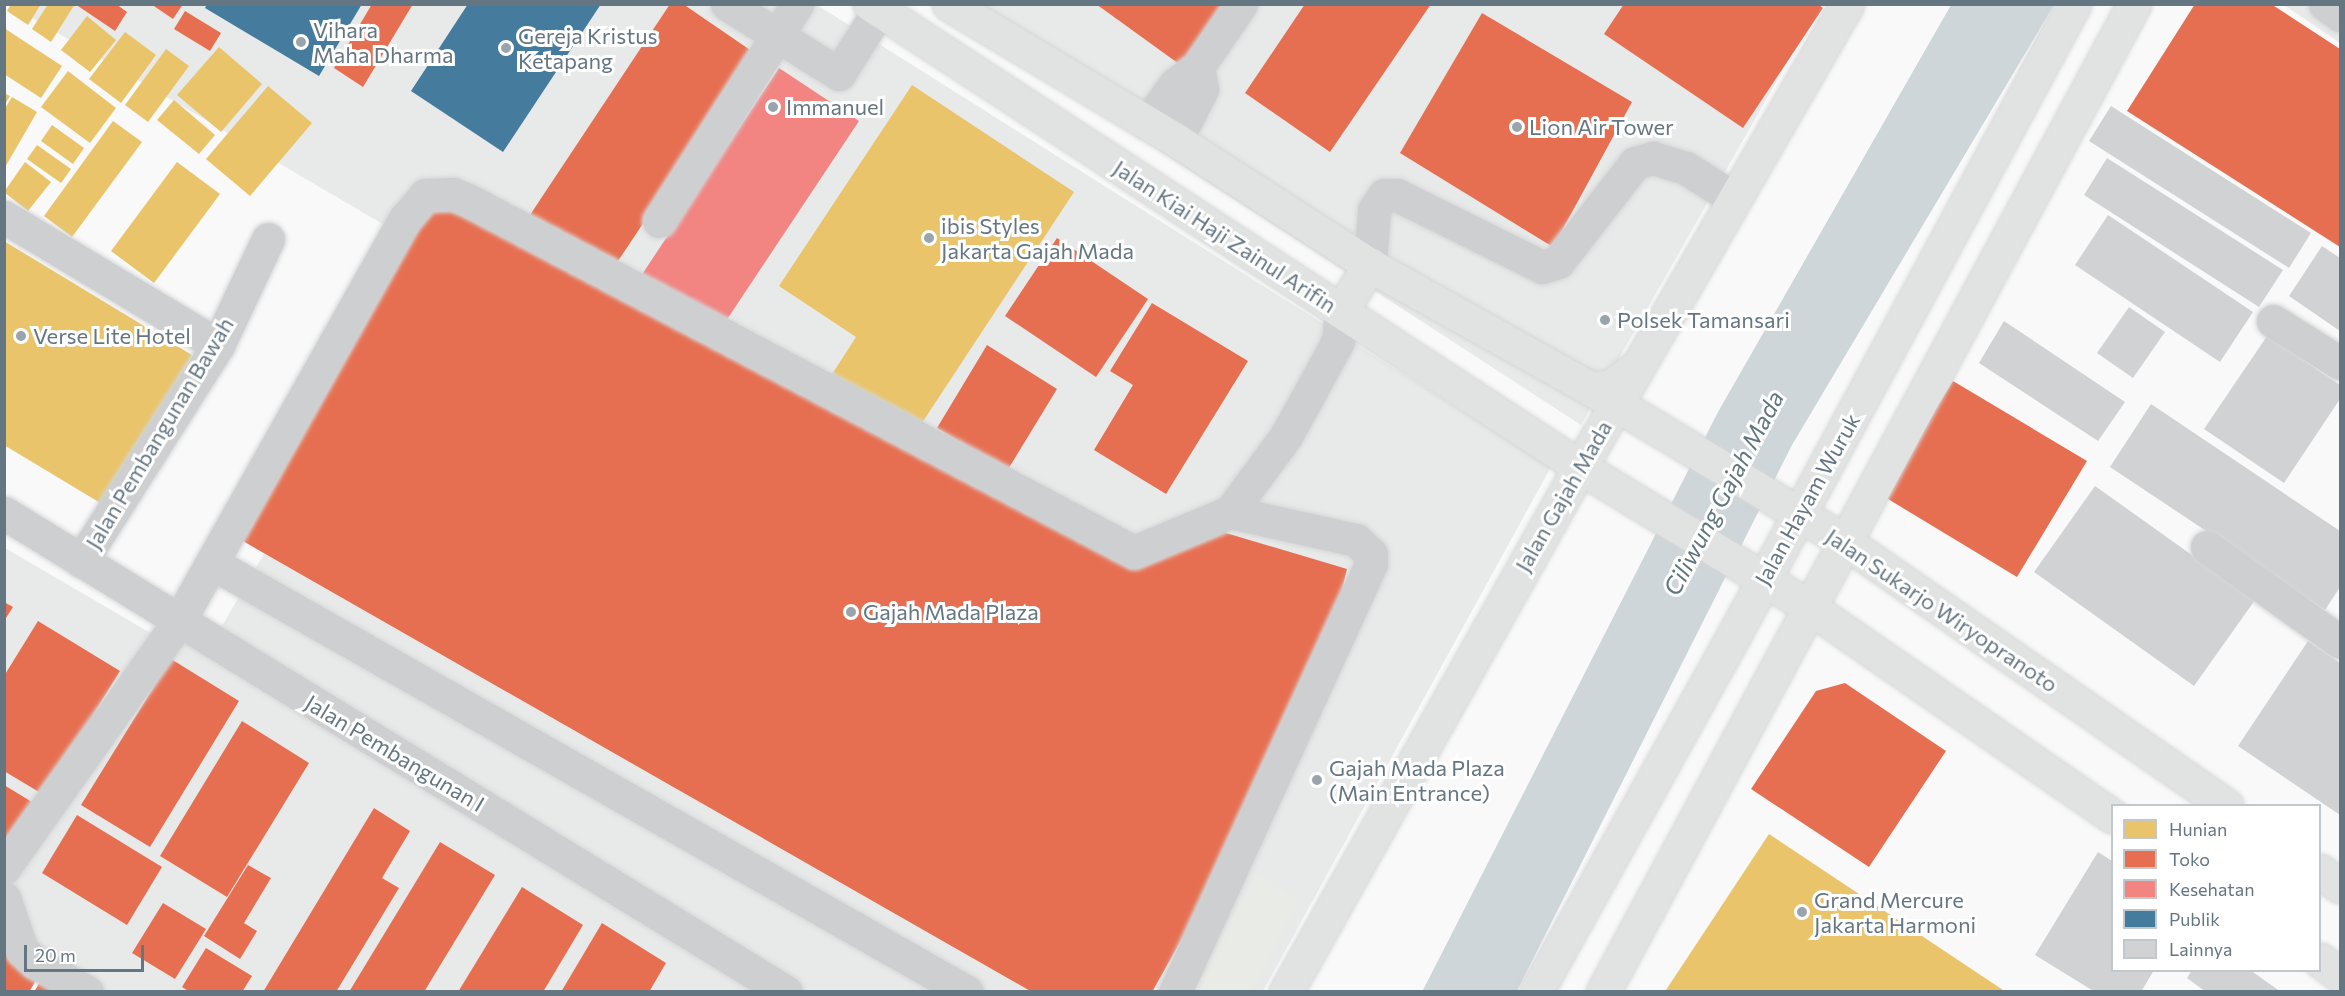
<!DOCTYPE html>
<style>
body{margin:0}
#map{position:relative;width:2345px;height:996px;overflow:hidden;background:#f9f9f9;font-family:Commissioner,sans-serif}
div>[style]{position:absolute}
.built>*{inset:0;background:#e8e9e9}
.green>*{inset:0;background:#e8ebe6}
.water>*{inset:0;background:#ced6d9}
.homes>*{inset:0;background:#e9c46a}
.shops>*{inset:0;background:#e76f51}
.health>*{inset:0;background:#f28482}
.public>*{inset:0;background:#457b9d}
.building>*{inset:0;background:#d0d2d3}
.roads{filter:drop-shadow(0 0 2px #d5d6d7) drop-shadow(0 0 2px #d5d6d7)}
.minor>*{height:33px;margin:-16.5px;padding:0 16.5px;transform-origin:16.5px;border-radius:16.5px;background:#cecfd0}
.major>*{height:33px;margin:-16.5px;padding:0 16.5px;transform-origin:16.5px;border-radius:16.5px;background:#e1e2e2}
.dots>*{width:16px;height:16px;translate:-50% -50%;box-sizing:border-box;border:3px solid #fff;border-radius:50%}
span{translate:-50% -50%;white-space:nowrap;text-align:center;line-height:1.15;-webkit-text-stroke:6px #fff;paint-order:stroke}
.poi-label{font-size:22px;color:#657683}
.left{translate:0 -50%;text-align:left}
.street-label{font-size:22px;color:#657683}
.water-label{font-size:24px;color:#60757c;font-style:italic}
.frame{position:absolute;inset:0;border:6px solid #657683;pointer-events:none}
.legend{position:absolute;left:2111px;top:804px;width:210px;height:168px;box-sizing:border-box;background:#fff;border:2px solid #c1c8cd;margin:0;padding:8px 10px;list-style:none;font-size:18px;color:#657683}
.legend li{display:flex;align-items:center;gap:12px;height:30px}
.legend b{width:30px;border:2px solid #c1c8cd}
.scale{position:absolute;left:24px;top:945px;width:120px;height:27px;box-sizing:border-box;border:3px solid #657683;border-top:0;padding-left:8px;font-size:18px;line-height:21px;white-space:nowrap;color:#657683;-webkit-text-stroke:4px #fff;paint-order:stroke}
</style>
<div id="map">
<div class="built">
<div style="clip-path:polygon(10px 5px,817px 5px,1551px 467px,1263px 991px,59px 992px,5px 953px,5px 548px,147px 631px,211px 645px,437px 256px)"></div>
<div style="clip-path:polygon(935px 5px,1820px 5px,1581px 425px)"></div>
<div style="clip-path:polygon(2284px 5px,2340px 5px,2340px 43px)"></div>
</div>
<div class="green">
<div style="clip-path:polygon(1257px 874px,1299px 901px,1252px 991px,1190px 992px)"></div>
</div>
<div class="water">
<div style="clip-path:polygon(1951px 5px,2054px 5px,1792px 445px,1517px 991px,1422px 992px,1718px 412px)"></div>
</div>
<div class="homes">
<div style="clip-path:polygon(11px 4px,41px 4px,28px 25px,7px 11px)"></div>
<div style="clip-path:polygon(48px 4px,75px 4px,51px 42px,32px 29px)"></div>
<div style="clip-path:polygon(87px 16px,116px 40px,90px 72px,61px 50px)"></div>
<div style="clip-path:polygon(4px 28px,62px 66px,41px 98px,4px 74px)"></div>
<div style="clip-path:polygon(125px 32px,156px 55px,121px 103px,89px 79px)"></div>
<div style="clip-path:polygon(219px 47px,262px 84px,221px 132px,177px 95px)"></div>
<div style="clip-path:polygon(166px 49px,189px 66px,148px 122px,125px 105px)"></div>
<div style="clip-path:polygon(68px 71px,116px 108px,90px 143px,41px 107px)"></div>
<div style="clip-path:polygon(912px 85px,1074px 192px,914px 435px,829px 379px,856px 337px,779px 286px)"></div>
<div style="clip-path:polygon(268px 86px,312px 123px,250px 196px,206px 159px)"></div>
<div style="clip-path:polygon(4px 93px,10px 96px,4px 106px)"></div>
<div style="clip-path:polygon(12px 97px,37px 112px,4px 169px,4px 110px)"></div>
<div style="clip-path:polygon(174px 100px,215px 135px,199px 154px,157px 120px)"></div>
<div style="clip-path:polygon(113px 121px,142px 142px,72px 237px,44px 216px)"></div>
<div style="clip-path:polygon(52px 125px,84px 148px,73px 164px,41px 141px)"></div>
<div style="clip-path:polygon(37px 145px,71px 169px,61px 183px,27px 159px)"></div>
<div style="clip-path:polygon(25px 162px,51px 182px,28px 211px,4px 192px)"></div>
<div style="clip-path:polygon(177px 162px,220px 194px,154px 283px,111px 251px)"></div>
<div style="clip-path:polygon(4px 241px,192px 355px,102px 504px,4px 445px)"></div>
<div style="clip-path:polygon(1769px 834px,2006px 992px,1669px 992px,1666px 990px)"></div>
</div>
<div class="shops">
<div style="clip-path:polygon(75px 4px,116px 4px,127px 12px,115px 31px)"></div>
<div style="clip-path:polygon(151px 4px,183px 4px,173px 19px)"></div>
<div style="clip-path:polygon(372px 4px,413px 4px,363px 87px,334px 68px)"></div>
<div style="clip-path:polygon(670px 4px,683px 4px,756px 54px,610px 273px,528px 218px)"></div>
<div style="clip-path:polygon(1096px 4px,1231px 4px,1186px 69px)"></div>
<div style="clip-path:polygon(1305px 4px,1431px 4px,1330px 152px,1245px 93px)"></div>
<div style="clip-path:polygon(1624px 4px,1818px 4px,1823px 8px,1743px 128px,1604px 34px)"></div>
<div style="clip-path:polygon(2195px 4px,2271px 4px,2340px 49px,2340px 247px,2127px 111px)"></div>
<div style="clip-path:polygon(185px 11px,221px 33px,210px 51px,174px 29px)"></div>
<div style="clip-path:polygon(1482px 13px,1632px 102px,1553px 247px,1400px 153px)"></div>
<div style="clip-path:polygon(433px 201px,1136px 562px,1216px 530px,1347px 569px,1327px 654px,1233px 849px,1152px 992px,1032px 992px,241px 540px)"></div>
<div style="clip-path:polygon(1057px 238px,1148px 299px,1096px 377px,1005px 316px)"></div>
<div style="clip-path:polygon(1152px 303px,1248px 361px,1166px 494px,1094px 450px,1133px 385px,1110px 371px)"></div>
<div style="clip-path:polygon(987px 345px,1057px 389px,1007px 471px,937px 428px)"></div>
<div style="clip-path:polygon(1953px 381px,2087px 461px,2017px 577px,1883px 496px)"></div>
<div style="clip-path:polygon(4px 602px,13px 607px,4px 621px)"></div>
<div style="clip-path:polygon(38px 621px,120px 671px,44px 795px,4px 771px,4px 676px)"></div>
<div style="clip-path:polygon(171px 659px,239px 701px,150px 847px,81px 805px)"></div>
<div style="clip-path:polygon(1845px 683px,1946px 751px,1869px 867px,1751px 789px,1816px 691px)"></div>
<div style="clip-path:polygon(242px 721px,309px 763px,227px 897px,160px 856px)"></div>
<div style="clip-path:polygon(4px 785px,32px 802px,4px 847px)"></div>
<div style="clip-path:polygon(374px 808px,410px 831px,382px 878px,399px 888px,336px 992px,263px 992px)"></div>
<div style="clip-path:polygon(77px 815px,162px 867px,127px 925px,42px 873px)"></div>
<div style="clip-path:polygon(440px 842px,495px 875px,424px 992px,349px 992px)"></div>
<div style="clip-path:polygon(248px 865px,271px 878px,244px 923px,257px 931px,240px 959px,204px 936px)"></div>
<div style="clip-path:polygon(522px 887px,583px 925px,543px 992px,458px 992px)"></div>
<div style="clip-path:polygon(163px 903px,206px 929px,175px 979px,132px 953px)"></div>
<div style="clip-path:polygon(602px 923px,666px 963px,649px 992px,561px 992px)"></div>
<div style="clip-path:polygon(5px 946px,42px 970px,29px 992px,5px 992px)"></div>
<div style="clip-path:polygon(206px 948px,252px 976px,242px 992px,190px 992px,182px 987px)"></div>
<div style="clip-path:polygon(47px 970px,81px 992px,34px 992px)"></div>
</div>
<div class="health">
<div style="clip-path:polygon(779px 68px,859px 121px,718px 333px,639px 279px)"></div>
</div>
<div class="public">
<div style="clip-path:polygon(207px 4px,362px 4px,319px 76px,205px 8px)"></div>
<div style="clip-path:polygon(468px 4px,601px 4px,503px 152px,411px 91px)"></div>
</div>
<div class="building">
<div style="clip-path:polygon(2111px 106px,2311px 233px,2289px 268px,2089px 141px)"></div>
<div style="clip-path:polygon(2107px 158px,2283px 270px,2259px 307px,2084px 195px)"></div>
<div style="clip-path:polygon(2108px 215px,2253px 312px,2220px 362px,2075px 265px)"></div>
<div style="clip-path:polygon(2322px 246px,2340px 258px,2340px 331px,2289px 296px)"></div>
<div style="clip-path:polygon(2129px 307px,2165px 332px,2133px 378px,2097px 353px)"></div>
<div style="clip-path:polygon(2004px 321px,2125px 402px,2098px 441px,1979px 363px)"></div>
<div style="clip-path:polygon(2267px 336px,2340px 385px,2340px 399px,2284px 483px,2204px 429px)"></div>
<div style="clip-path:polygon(2151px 404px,2340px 531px,2340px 587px,2325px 610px,2110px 467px)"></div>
<div style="clip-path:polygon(2095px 486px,2255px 600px,2194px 686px,2034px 572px)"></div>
<div style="clip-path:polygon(2308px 641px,2340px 663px,2340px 815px,2238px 746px)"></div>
<div style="clip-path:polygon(2098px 852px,2112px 861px,2112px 970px,2154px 970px,2141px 992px,2095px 992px,2035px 955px)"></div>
<div style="clip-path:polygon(2192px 970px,2250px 970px,2281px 992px,2206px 992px,2187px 978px)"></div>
</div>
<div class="roads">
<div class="minor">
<div style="left:727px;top:4px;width:132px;rotate:32deg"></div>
<div style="left:839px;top:74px;width:75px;rotate:-58deg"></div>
<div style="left:2325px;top:4px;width:19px;rotate:36deg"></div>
<div style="left:1147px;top:123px;width:48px;rotate:-54.3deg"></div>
<div style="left:1175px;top:84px;width:29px;rotate:-36deg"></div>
<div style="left:1198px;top:67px;width:76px;rotate:-55.7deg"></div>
<div style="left:1176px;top:140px;width:57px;rotate:-63deg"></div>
<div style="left:1202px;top:89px;width:22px;rotate:-100deg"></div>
<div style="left:4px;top:217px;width:249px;rotate:30.9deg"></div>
<div style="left:659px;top:221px;width:257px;rotate:-57.5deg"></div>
<div style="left:1370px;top:264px;width:54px;rotate:-85.8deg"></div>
<div style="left:1374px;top:210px;width:18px;rotate:-56deg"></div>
<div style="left:1384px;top:195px;width:13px"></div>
<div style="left:1397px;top:195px;width:162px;rotate:26.4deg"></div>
<div style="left:1542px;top:267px;width:17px;rotate:-17deg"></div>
<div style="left:1558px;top:262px;width:125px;rotate:-52.1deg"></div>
<div style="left:1635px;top:163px;width:19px;rotate:-16deg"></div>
<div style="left:1653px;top:158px;width:34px;rotate:17deg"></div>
<div style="left:1686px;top:168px;width:56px;rotate:32.6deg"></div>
<div style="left:2273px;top:321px;width:79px;rotate:32.1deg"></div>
<div style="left:4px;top:513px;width:917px;rotate:31.49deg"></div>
<div style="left:2207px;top:547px;width:163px;rotate:35.5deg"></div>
<div style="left:81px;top:561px;width:256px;rotate:-57.6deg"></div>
<div style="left:218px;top:345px;width:117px;rotate:-64.7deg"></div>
<div style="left:212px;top:563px;width:868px;rotate:29.61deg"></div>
<div style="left:4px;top:868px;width:303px;rotate:-54.7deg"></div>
<div style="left:179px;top:621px;width:461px;rotate:-60.7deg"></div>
<div style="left:405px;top:219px;width:31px;rotate:-50deg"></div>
<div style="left:425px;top:195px;width:28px;rotate:-2deg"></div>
<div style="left:453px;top:194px;width:16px;rotate:22deg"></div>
<div style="left:468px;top:200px;width:753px;rotate:27.86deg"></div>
<div style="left:1134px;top:552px;width:104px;rotate:-22.6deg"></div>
<div style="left:1230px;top:512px;width:94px;rotate:-53.6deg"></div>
<div style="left:1286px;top:436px;width:43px;rotate:-61.1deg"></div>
<div style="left:1307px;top:398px;width:65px;rotate:-61.5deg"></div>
<div style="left:1338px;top:341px;width:30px;rotate:-84deg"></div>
<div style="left:4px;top:898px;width:55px;rotate:70.9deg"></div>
<div style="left:22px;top:950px;width:18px;rotate:43deg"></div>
<div style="left:35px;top:962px;width:60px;rotate:30deg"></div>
<div style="left:1175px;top:992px;width:471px;rotate:-65.4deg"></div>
<div style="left:1371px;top:564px;width:10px;rotate:-90deg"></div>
<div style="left:1371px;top:554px;width:21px;rotate:-137deg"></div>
<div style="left:1356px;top:540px;width:129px;rotate:-167.5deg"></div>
</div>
<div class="major">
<div style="left:870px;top:4px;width:848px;rotate:33.11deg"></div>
<div style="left:1580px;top:467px;width:268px;rotate:31.4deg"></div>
<div style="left:1809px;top:607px;width:368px;rotate:34.6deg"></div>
<div style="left:949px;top:4px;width:265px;rotate:30.9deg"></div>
<div style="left:1176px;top:140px;width:234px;rotate:32.8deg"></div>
<div style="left:1373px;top:267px;width:250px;rotate:29.2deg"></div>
<div style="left:1591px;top:389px;width:21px;rotate:-8deg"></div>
<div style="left:1612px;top:386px;width:28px;rotate:-39deg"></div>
<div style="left:1341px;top:311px;width:55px;rotate:-58.3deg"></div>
<div style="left:1598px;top:393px;width:287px;rotate:31deg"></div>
<div style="left:1844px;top:541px;width:465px;rotate:34.7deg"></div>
<div style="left:2320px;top:871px;width:25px;rotate:37deg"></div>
<div style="left:2320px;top:960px;width:25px;rotate:37deg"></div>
<div style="left:1286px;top:992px;width:602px;rotate:-60.75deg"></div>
<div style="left:1580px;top:467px;width:534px;rotate:-60.03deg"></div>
<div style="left:1536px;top:992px;width:408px;rotate:-61deg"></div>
<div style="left:1734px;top:635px;width:717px;rotate:-61.68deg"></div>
<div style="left:1603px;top:992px;width:1122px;rotate:-61.74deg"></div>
</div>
</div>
<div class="dots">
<div style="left:301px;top:42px;background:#99a4ac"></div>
<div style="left:506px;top:48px;background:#99a4ac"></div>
<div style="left:773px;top:107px;background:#99a4ac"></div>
<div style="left:1517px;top:127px;background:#99a4ac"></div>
<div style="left:929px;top:238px;background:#99a4ac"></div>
<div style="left:1605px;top:320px;background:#99a4ac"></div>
<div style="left:21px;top:336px;background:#99a4ac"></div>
<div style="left:851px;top:612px;background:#99a4ac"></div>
<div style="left:1317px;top:780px;background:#99a4ac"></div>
<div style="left:1802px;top:912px;background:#99a4ac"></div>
</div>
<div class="poi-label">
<span class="left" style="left:313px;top:42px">Vihara<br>Maha Dharma</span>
<span class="left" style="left:518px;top:48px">Gereja Kristus<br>Ketapang</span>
<span class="left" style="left:786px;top:107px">Immanuel</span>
<span class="left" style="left:1529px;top:127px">Lion Air Tower</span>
<span class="left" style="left:941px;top:238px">ibis Styles<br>Jakarta Gajah Mada</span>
<span class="left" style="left:1617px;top:320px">Polsek Tamansari</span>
<span class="left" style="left:33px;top:336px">Verse Lite Hotel</span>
<span class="left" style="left:863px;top:612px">Gajah Mada Plaza</span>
<span class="left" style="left:1329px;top:780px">Gajah Mada Plaza<br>(Main Entrance)</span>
<span class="left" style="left:1814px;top:912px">Grand Mercure<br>Jakarta Harmoni</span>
</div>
<div class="street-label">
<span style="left:1225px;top:236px;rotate:33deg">Jalan Kiai Haji Zainul Arifin</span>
<span style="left:159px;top:433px;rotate:-59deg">Jalan Pembangunan Bawah</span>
<span style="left:1563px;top:496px;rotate:-60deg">Jalan Gajah Mada</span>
<span style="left:1807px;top:499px;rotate:-61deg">Jalan Hayam Wuruk</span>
<span style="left:1942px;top:610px;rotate:34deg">Jalan Sukarjo Wiryopranoto</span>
<span style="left:395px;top:753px;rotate:31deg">Jalan Pembangunan I</span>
</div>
<div class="water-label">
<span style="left:1723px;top:493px;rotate:-62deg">Ciliwung Gajah Mada</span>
</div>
<div class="frame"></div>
<ul class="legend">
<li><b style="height:16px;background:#e9c46a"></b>Hunian</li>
<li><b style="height:16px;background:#e76f51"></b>Toko</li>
<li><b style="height:16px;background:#f28482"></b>Kesehatan</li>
<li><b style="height:16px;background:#457b9d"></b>Publik</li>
<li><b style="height:16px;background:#d0d2d3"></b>Lainnya</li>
</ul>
<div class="scale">20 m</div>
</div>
